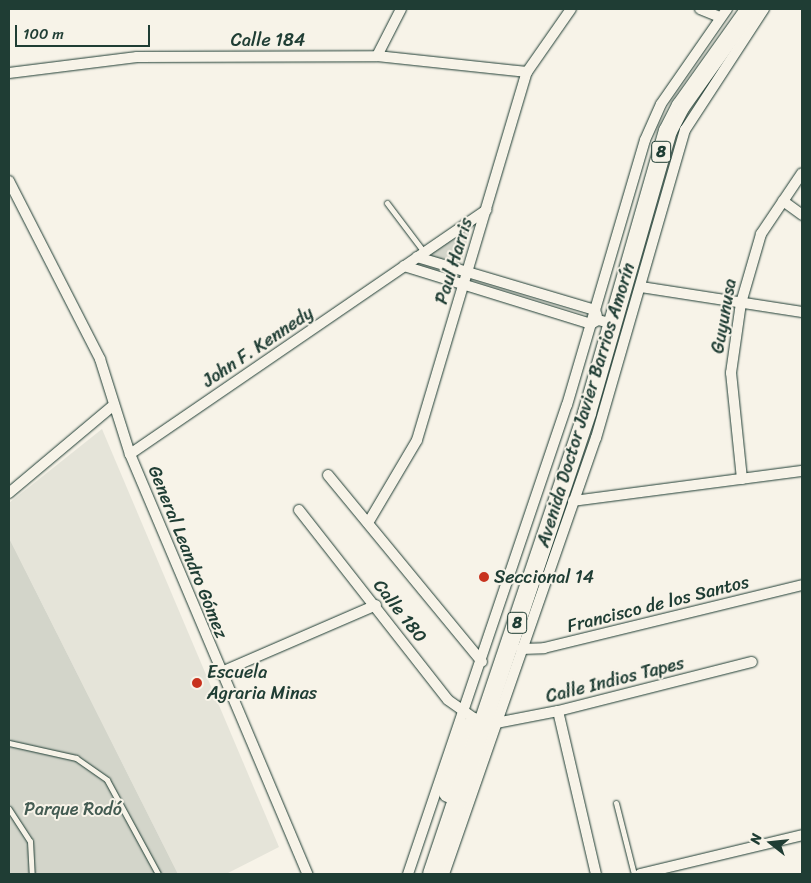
<!DOCTYPE html>
<meta charset="utf-8">
<style>
body{margin:0}
#map{position:relative;width:811px;height:883px;overflow:hidden;background:#f7f3e8;font-family:Sriracha,sans-serif}
div>[style]{position:absolute}
.built>*{inset:0;background:#e5e4d9}
.green>*{inset:0;background:#d3d5ca}
.roads{filter:drop-shadow(0 0 1px #1f3d34) drop-shadow(0 0 1px #1f3d34)}
.lane>*{height:5px;margin:-2.5px;padding:0 2.5px;transform-origin:2.5px;border-radius:2.5px;background:#f7f3e8}
.street>*{height:10px;margin:-5px;padding:0 5px;transform-origin:5px;border-radius:5px;background:#f7f3e8}
.highway>*{height:18px;margin:-9px;padding:0 9px;transform-origin:9px;border-radius:9px;background:#f7f3e8}
.dots>*{width:14px;height:14px;translate:-50% -50%;box-sizing:border-box;border:2px solid #f7f3e8;border-radius:50%}
span{translate:-50% -50%;white-space:nowrap;text-align:center;line-height:1.15;-webkit-text-stroke:4px #f7f3e8;paint-order:stroke}
.shield-label span{padding:1px 4px;background:#f7f3e8;border:1px solid;border-radius:4px;-webkit-text-stroke-width:0}
.shield-label{font-size:16px;color:#1f3d34;font-weight:700}
.street-label{font-size:18px;color:#1f3d34}
.poi-label{font-size:18px;color:#1f3d34}
.left{translate:0 -50%;text-align:left}
.park-label{font-size:18px;color:#435b52}
.frame{position:absolute;inset:0;border:10px solid #1f3d34;pointer-events:none}
.north{position:absolute;left:746px;top:818px;width:50px;height:50px;-webkit-text-stroke:4px #f7f3e8;paint-order:stroke;rotate:286deg;font-size:14px;font-weight:700;line-height:20px;text-align:center;color:#1f3d34}
.north::after{content:'';display:block;margin:auto;width:18px;height:22px;background:#1f3d34;clip-path:polygon(50% 0,100% 100%,50% 72%,0 100%)}
.scale{position:absolute;left:15px;top:25px;width:135px;height:22px;box-sizing:border-box;border:2px solid #1f3d34;border-top:0;padding-left:6px;font-size:15px;line-height:18px;white-space:nowrap;color:#1f3d34;-webkit-text-stroke:4px #f7f3e8;paint-order:stroke}
</style>
<div id="map">
<div class="built">
<div style="clip-path:polygon(102px 429px,279px 847px,226px 874px,178px 874px,9px 538px,9px 503px)"></div>
</div>
<div class="green">
<div style="clip-path:polygon(471px 225px,461px 264px,432px 258px,432px 250px)"></div>
<div style="clip-path:polygon(9px 538px,178px 874px,9px 874px)"></div>
</div>
<div class="roads">
<div class="lane">
<div style="left:387px;top:203px;width:61px;rotate:52.9deg"></div>
<div style="left:9px;top:743px;width:69px;rotate:12.6deg"></div>
<div style="left:76px;top:758px;width:38px;rotate:35deg"></div>
<div style="left:107px;top:780px;width:107px;rotate:61.5deg"></div>
<div style="left:616px;top:803px;width:73px;rotate:75.8deg"></div>
<div style="left:9px;top:809px;width:38px;rotate:57deg"></div>
<div style="left:30px;top:841px;width:33px;rotate:87deg"></div>
</div>
<div class="street">
<div style="left:700px;top:9px;width:22px;rotate:22deg"></div>
<div style="left:377px;top:56px;width:53px;rotate:-62.9deg"></div>
<div style="left:9px;top:73px;width:129px;rotate:-7.1deg"></div>
<div style="left:137px;top:57px;width:240px;rotate:-0.2deg"></div>
<div style="left:377px;top:56px;width:151px;rotate:6.1deg"></div>
<div style="left:9px;top:181px;width:200px;rotate:62.9deg"></div>
<div style="left:100px;top:359px;width:100px;rotate:72.5deg"></div>
<div style="left:130px;top:454px;width:456px;rotate:67.1deg"></div>
<div style="left:783px;top:201px;width:24px;rotate:36deg"></div>
<div style="left:417px;top:257px;width:186px;rotate:16.6deg"></div>
<div style="left:595px;top:310px;width:6px;rotate:72deg"></div>
<div style="left:404px;top:266px;width:196px;rotate:17.2deg"></div>
<div style="left:591px;top:324px;width:8px;rotate:-30deg"></div>
<div style="left:598px;top:320px;width:16px;rotate:14deg"></div>
<div style="left:641px;top:287px;width:163px;rotate:8.8deg"></div>
<div style="left:130px;top:454px;width:432px;rotate:-34.4deg"></div>
<div style="left:328px;top:475px;width:242px;rotate:50.5deg"></div>
<div style="left:742px;top:479px;width:107px;rotate:-95.9deg"></div>
<div style="left:731px;top:373px;width:71px;rotate:-81.9deg"></div>
<div style="left:741px;top:303px;width:72px;rotate:-73.8deg"></div>
<div style="left:761px;top:234px;width:73px;rotate:-56.1deg"></div>
<div style="left:9px;top:493px;width:137px;rotate:-40deg"></div>
<div style="left:573px;top:501px;width:231px;rotate:-7.5deg"></div>
<div style="left:299px;top:510px;width:241px;rotate:51.9deg"></div>
<div style="left:448px;top:700px;width:32px;rotate:35deg"></div>
<div style="left:474px;top:718px;width:23px;rotate:13deg"></div>
<div style="left:496px;top:723px;width:63px;rotate:-11deg"></div>
<div style="left:558px;top:711px;width:200px;rotate:-14.2deg"></div>
<div style="left:368px;top:523px;width:96px;rotate:-59.4deg"></div>
<div style="left:417px;top:440px;width:384px;rotate:-73.4deg"></div>
<div style="left:527px;top:72px;width:77px;rotate:-55.1deg"></div>
<div style="left:521px;top:649px;width:23px;rotate:-2deg"></div>
<div style="left:544px;top:648px;width:266px;rotate:-13.7deg"></div>
<div style="left:219px;top:673px;width:171px;rotate:-23.4deg"></div>
<div style="left:558px;top:711px;width:167px;rotate:76.9deg"></div>
<div style="left:408px;top:874px;width:495px;rotate:-71.3deg"></div>
<div style="left:567px;top:405px;width:276px;rotate:-73.6deg"></div>
<div style="left:645px;top:140px;width:39px;rotate:-66deg"></div>
<div style="left:661px;top:104px;width:116px;rotate:-55.2deg"></div>
<div style="left:444px;top:874px;width:462px;rotate:-70.8deg"></div>
<div style="left:596px;top:438px;width:321px;rotate:-73.9deg"></div>
<div style="left:685px;top:130px;width:145px;rotate:-56.9deg"></div>
<div style="left:640px;top:874px;width:167px;rotate:-13.5deg"></div>
</div>
<div class="highway">
<div style="left:448px;top:793px;width:71px;rotate:-71.1deg"></div>
<div style="left:432px;top:874px;width:486px;rotate:-71.4deg"></div>
<div style="left:587px;top:413px;width:293px;rotate:-74deg"></div>
<div style="left:668px;top:131px;width:28px;rotate:-63deg"></div>
<div style="left:681px;top:106px;width:119px;rotate:-54.6deg"></div>
</div>
</div>
<div class="dots">
<div style="left:484px;top:577px;background:#c8321e"></div>
<div style="left:197px;top:683px;background:#c8321e"></div>
</div>
<div class="shield-label">
<span style="left:661px;top:152px">8</span>
<span style="left:517px;top:623px">8</span>
</div>
<div class="street-label">
<span style="left:268px;top:40px">Calle 184</span>
<span style="left:454px;top:261px;rotate:-73deg">Paul Harris</span>
<span style="left:724px;top:316px;rotate:-80deg">Guyunusa</span>
<span style="left:258px;top:347px;rotate:-34deg">John F. Kennedy</span>
<span style="left:586px;top:405px;rotate:-73deg">Avenida Doctor Javier Barrios Amorín</span>
<span style="left:188px;top:552px;rotate:68deg">General Leandro Gómez</span>
<span style="left:658px;top:604px;rotate:-14deg">Francisco de los Santos</span>
<span style="left:400px;top:611px;rotate:52deg">Calle 180</span>
<span style="left:615px;top:680px;rotate:-14deg">Calle Indios Tapes</span>
</div>
<div class="poi-label">
<span class="left" style="left:494px;top:577px">Seccional 14</span>
<span class="left" style="left:207px;top:683px">Escuela<br>Agraria Minas</span>
</div>
<div class="park-label">
<span style="left:73px;top:809px">Parque Rodó</span>
</div>
<div class="frame"></div>
<div class="north">N</div>
<div class="scale">100 m</div>
</div>
